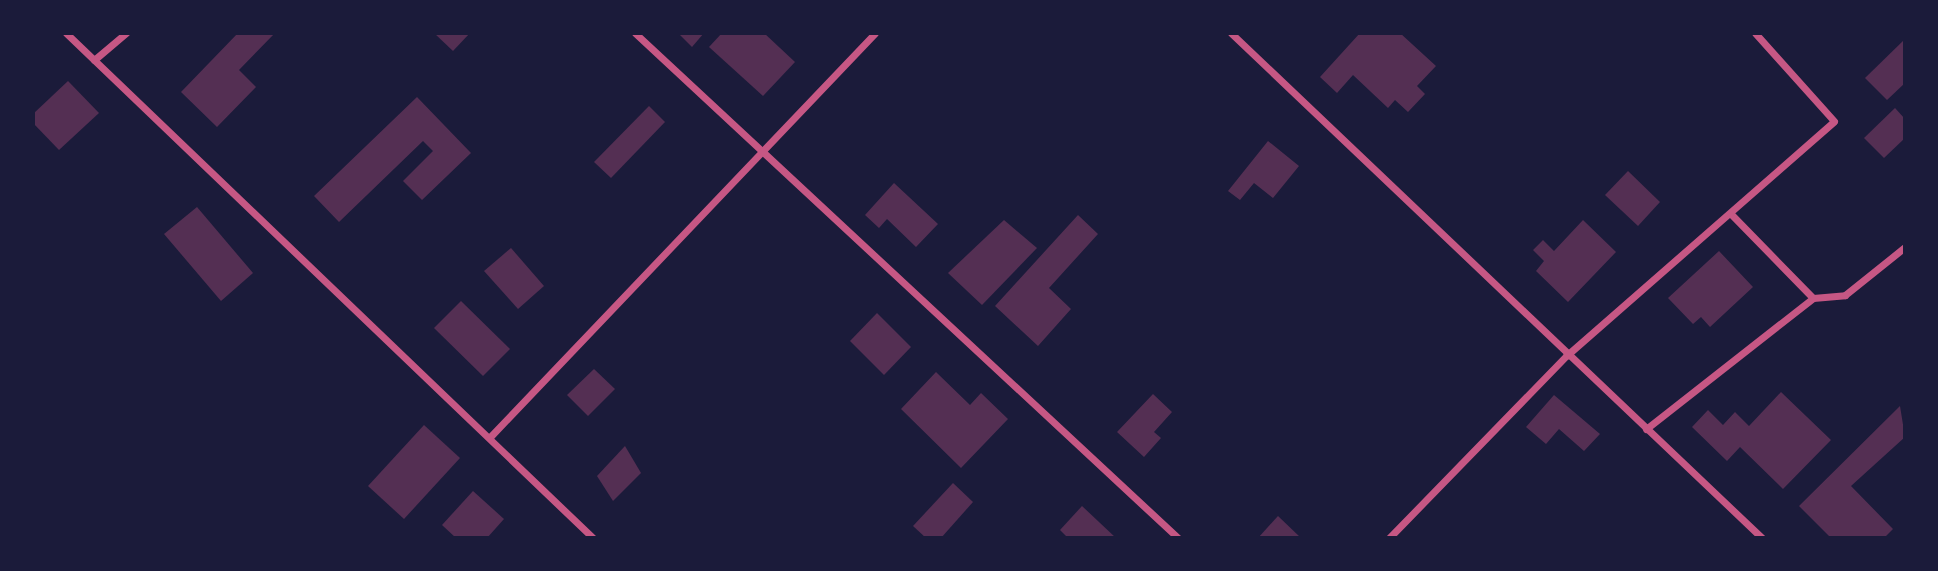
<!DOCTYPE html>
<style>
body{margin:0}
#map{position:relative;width:1938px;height:571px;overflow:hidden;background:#1b1b3a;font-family:Spectral,serif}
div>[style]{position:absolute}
.building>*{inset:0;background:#542f53}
.minor>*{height:7px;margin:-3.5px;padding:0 3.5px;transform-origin:3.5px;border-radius:3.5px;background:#c65784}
span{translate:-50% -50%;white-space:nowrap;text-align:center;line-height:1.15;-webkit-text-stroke:7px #1b1b3a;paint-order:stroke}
.frame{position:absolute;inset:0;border:35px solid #1b1b3a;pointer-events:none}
</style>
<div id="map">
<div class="building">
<div style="clip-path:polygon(238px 33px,275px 33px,239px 70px,256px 87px,217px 127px,181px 92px)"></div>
<div style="clip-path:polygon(434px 33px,470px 33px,453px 51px)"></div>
<div style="clip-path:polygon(678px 33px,704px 33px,692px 47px)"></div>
<div style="clip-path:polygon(722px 33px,764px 33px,795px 62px,763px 96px,709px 47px)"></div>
<div style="clip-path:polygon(1360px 33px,1400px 33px,1436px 66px,1417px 86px,1425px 94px,1408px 112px,1395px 100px,1388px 108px,1353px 75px,1337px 93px,1320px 77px)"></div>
<div style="clip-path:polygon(1905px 39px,1905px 83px,1887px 100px,1865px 78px)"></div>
<div style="clip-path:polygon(68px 81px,99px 113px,59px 150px,33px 123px,33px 114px)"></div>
<div style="clip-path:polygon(417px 97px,471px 153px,422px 200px,403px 181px,433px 151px,423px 141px,339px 222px,314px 196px)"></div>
<div style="clip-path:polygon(649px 106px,665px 122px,611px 178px,594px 162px)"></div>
<div style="clip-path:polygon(1895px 108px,1905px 119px,1905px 138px,1884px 158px,1864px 138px)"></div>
<div style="clip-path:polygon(1268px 141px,1299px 166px,1273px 198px,1254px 183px,1240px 200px,1228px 191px)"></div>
<div style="clip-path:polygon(1628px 171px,1660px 202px,1638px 226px,1605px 195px)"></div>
<div style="clip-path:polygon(894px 183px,938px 224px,916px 247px,887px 219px,879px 228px,865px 215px)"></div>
<div style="clip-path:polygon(197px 207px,253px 273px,221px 301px,164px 234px)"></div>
<div style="clip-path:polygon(1078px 215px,1098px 234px,1049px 288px,1071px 309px,1038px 346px,995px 306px)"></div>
<div style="clip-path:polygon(1004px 220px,1037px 248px,982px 305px,948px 273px)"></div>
<div style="clip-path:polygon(1583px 220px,1616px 252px,1568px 302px,1536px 271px,1544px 261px,1533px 250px,1543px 240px,1554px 251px)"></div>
<div style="clip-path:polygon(511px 248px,544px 286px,518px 309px,484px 271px)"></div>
<div style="clip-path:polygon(1719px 251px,1753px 287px,1710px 327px,1701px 317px,1693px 324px,1668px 298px)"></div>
<div style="clip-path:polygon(461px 301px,510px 349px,483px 376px,434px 328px)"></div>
<div style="clip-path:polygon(877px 313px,911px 347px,884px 375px,850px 341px)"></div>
<div style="clip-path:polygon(594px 369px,615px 389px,588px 416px,567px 395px)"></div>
<div style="clip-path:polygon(936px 372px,970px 405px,981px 393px,1008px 419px,961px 468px,901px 409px)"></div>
<div style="clip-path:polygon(1781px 392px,1831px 440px,1783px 489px,1740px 447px,1727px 461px,1692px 427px,1708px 410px,1723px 425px,1735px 412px,1749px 426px)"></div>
<div style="clip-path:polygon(1153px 394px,1172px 412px,1154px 432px,1161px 438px,1144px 457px,1117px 432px)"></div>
<div style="clip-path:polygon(1554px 395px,1600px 434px,1584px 451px,1559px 429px,1546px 444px,1526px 427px)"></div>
<div style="clip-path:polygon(1900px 406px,1905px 437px,1851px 486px,1893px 529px,1884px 538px,1831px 538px,1799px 506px)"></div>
<div style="clip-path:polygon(424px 425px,460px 458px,404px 519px,368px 486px)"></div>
<div style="clip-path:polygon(625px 446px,641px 473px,613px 501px,597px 476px)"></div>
<div style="clip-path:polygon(953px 483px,973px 502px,941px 538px,926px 538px,913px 526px)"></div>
<div style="clip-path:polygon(473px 491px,504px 519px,487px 538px,456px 538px,442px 525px)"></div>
<div style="clip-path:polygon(1082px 506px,1116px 538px,1068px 538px,1060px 530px)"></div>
<div style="clip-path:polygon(1278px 516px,1301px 538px,1258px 538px)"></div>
</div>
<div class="minor">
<div style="left:66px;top:33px;width:730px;rotate:43.78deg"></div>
<div style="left:635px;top:33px;width:742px;rotate:42.92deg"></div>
<div style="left:1231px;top:33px;width:733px;rotate:43.56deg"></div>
<div style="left:94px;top:60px;width:42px;rotate:-40.2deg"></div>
<div style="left:1731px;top:214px;width:117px;rotate:45.7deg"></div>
<div style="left:1646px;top:429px;width:212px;rotate:-38.1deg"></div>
<div style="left:1813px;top:298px;width:32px;rotate:-5deg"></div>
<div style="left:1845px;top:295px;width:77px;rotate:-38.7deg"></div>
<div style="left:490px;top:437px;width:558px;rotate:-46.38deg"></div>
<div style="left:1389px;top:538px;width:254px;rotate:-45.8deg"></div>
<div style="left:1566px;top:356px;width:356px;rotate:-41.2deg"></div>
<div style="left:1834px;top:121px;width:118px;rotate:-131.9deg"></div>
</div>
<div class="frame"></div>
</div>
